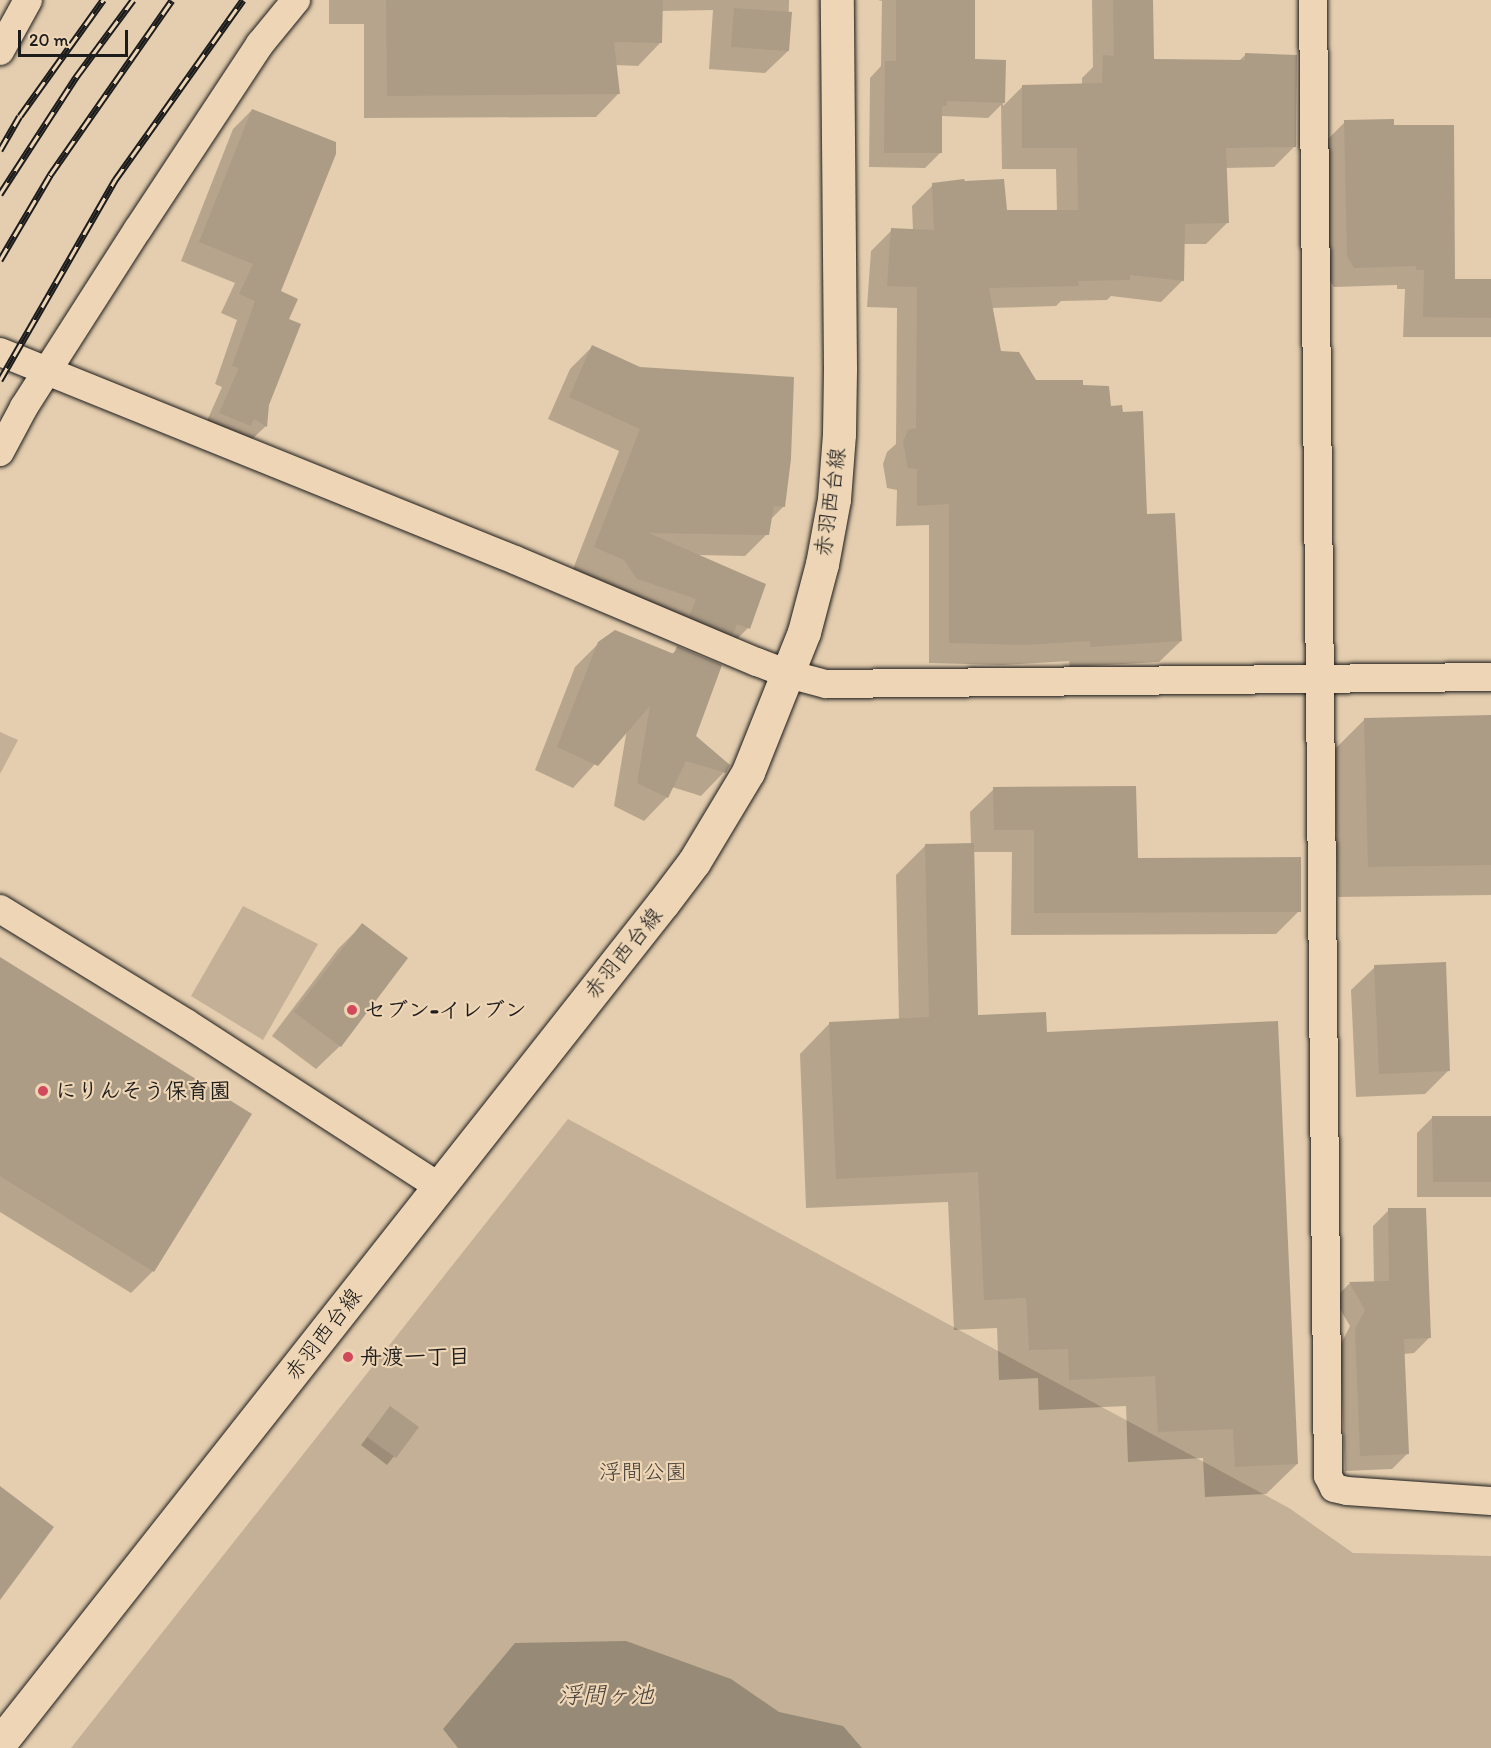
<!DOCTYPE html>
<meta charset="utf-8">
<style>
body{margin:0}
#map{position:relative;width:1491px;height:1748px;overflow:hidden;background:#e5ceaf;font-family:Itim,"Klee One",sans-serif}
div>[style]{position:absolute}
.green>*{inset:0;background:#c3b096}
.water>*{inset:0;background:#978a76}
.shadow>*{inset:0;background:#0003}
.building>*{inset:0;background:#ac9c86}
.roads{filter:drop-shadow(0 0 2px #1c1c1c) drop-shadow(0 0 2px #1c1c1c)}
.minor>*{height:28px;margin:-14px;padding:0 14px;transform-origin:14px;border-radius:14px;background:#edd5b5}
.secondary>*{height:33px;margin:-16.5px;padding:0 16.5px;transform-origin:16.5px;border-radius:16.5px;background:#edd5b5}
.rail>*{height:7px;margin-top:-3.5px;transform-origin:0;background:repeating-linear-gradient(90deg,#edd5b5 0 14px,#1c1c1c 0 28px);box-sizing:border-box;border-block:2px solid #1c1c1c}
.dots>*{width:16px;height:16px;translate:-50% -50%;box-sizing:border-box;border:3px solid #edd5b5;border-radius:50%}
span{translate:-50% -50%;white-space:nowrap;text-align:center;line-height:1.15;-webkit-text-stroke:4.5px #edd5b5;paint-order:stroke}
.street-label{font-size:22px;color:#1c1c1c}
.poi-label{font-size:22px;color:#1c1c1c;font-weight:700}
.left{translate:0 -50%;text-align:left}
.park-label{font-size:22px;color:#46413a}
.water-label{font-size:24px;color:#47423c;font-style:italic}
.scale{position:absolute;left:18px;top:30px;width:110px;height:27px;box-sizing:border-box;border:3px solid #1c1c1c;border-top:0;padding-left:8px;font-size:18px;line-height:21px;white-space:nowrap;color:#1c1c1c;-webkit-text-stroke:4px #edd5b5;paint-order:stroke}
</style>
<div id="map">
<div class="green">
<div style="clip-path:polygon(0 732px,18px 740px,0 774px)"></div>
<div style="clip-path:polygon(243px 906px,318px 944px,263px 1040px,191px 996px)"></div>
<div style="clip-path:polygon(568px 1119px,1289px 1508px,1353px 1553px,1491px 1556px,1491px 1748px,71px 1748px)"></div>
</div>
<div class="water">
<div style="clip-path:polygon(626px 1641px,731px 1679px,779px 1712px,843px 1726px,862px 1748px,458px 1748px,443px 1729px,515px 1643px)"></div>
</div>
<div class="shadow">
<div style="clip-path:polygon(329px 0,789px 0,788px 51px,765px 73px,709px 69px,713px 10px,661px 11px,660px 43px,638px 66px,615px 65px,618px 94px,596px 117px,364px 118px,364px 24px,329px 24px)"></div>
<div style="clip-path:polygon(878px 0,973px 0,974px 61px,1005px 61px,1003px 106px,1022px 87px,1082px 85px,1082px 78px,1093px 67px,1092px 0,1151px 0,1153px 60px,1239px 61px,1246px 54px,1295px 146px,1274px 167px,1225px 168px,1227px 223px,1206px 244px,1183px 244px,1182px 281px,1161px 302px,1111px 296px,1107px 300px,1061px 301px,1056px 306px,992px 308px,1000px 353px,1035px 382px,1081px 387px,1109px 408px,1145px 516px,1181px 641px,1159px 662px,1070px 667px,1069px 661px,1003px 665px,929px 663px,929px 525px,896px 526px,897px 490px,887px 488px,883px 464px,887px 452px,896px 444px,897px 308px,867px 307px,871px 251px,892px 230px,913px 231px,912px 206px,933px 185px,1005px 212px,1057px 212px,1056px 169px,1002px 169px,1001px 105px,988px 118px,941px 116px,940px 153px,925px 168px,869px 167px,870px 78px,881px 66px,882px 1px)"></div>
<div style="clip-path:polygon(252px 110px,279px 292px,287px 320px,267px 405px,266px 426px,247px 444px,202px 432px,222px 387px,215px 384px,237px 320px,221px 313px,235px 283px,181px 261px,233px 129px)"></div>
<div style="clip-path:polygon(1345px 122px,1454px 281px,1491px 281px,1491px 337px,1403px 337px,1405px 289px,1397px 289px,1397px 285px,1334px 287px,1327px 276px,1325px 142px)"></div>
<div style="clip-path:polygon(592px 347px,784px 506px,770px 520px,767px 534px,745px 556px,697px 555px,748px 628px,726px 650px,602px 581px,573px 569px,619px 451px,548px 419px,570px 369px)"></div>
<div style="clip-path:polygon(599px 643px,671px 655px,678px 648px,695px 736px,724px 772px,701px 796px,672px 787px,667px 797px,644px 821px,614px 806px,627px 729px,573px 788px,535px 770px,575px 667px)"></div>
<div style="clip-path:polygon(1491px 716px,1491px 895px,1338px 897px,1334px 750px,1365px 719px)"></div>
<div style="clip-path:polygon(994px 789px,1136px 860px,1299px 911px,1276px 934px,1011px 935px,1012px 852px,973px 852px,977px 1017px,1045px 1033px,1297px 1464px,1266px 1494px,1205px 1497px,1203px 1458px,1128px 1462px,1126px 1406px,1039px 1410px,1038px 1378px,999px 1380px,997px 1328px,954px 1330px,948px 1202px,806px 1208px,800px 1054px,830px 1023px,899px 1020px,896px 875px,926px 845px,971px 844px,970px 812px)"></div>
<div style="clip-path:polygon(362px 925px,340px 1046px,316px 1069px,272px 1036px,338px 949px)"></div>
<div style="clip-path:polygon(0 960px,153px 1271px,131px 1293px,0 1212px)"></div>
<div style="clip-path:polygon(1375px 967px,1448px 1071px,1425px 1094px,1356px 1097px,1351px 990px)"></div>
<div style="clip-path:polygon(1433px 1117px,1491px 1117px,1491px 1197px,1417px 1197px,1417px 1133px)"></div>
<div style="clip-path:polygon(1389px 1210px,1430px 1337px,1414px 1353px,1404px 1354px,1408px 1453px,1392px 1469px,1345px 1471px,1340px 1346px,1350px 1326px,1334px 1299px,1349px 1284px,1374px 1283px,1373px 1226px)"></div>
<div style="clip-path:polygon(390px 1408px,416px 1428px,387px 1465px,361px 1445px)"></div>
</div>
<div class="building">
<div style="clip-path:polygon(386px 0,663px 0,662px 43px,614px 42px,620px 94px,387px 96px)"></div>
<div style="clip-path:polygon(896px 0,975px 0,975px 59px,1006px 60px,1005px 103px,947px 101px,947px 106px,942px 106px,942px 153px,884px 153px,885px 61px,896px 61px)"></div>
<div style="clip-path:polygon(1113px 0,1153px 0,1154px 59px,1245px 60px,1245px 53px,1297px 55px,1296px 147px,1226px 148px,1229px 223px,1185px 224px,1184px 281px,1130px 275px,1130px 280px,1078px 281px,1079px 286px,989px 288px,1001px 351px,1019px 352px,1036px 380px,1083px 380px,1083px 385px,1109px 386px,1111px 406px,1122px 405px,1123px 412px,1143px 411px,1147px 514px,1175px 513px,1182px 641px,1090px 647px,1090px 641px,1025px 645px,949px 643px,949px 504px,917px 506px,917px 469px,908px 468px,903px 442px,908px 430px,916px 428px,917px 287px,887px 286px,891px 228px,934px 230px,932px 183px,964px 179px,965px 181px,1004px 179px,1007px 210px,1078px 210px,1077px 148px,1022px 148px,1022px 85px,1102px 83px,1103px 55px,1114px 56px)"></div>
<div style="clip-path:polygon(734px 8px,792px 12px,789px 51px,731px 47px)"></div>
<div style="clip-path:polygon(252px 109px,336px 142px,336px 154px,281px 291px,298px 299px,289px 319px,301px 324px,269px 405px,267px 427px,254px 419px,251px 426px,219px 413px,239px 368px,232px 366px,255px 301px,239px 294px,253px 264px,199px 242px)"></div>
<div style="clip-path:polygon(1394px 119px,1394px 125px,1454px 125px,1455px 279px,1491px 279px,1491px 318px,1423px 317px,1424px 270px,1416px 270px,1416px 266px,1354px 268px,1347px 256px,1344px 120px)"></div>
<div style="clip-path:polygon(592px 345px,640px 367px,794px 377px,791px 459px,785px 507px,774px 506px,769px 535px,649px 533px,766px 584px,750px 629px,737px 624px,733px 634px,689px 616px,696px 599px,637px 579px,624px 560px,594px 547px,640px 429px,569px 397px)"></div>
<div style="clip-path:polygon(615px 630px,674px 654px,677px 646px,722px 665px,696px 736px,730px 765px,726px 773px,686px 761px,668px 798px,637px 783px,650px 706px,598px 766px,557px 747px,598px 642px)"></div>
<div style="clip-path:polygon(1491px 715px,1491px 865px,1368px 867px,1364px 718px)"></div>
<div style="clip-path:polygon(1136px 786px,1138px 858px,1301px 857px,1301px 912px,1034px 913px,1034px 830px,994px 830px,993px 787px)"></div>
<div style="clip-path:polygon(974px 843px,978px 1015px,1046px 1012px,1047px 1032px,1278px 1021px,1298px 1464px,1235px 1467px,1233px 1429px,1158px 1432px,1155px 1376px,1069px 1380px,1068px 1349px,1029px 1350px,1026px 1298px,984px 1300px,978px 1172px,836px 1179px,829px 1022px,929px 1017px,925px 844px)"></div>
<div style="clip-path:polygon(362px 923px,408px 958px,341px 1047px,294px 1012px)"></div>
<div style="clip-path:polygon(0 957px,252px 1114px,154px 1272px,0 1176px)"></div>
<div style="clip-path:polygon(1446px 962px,1450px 1071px,1379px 1074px,1374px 965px)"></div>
<div style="clip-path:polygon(1432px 1116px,1491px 1116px,1491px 1182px,1433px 1182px)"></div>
<div style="clip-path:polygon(1388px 1208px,1426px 1208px,1431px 1338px,1404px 1339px,1409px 1454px,1360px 1456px,1355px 1329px,1365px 1310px,1349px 1282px,1389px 1281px)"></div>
<div style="clip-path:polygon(390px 1406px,419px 1427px,396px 1458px,367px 1437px)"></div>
<div style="clip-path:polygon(0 1486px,54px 1527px,0 1600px)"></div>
</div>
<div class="roads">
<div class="minor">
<div style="left:1313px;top:0;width:1476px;rotate:89.42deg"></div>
<div style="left:1328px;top:1476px;width:13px;rotate:63deg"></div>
<div style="left:1334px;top:1488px;width:13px;rotate:13deg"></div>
<div style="left:1347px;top:1491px;width:144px;rotate:4deg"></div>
<div style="left:0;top:51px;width:58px;rotate:-61.2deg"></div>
<div style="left:0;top:352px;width:555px;rotate:21.99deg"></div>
<div style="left:515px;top:560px;width:263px;rotate:22.9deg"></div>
<div style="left:757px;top:662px;width:33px;rotate:21deg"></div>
<div style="left:788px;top:674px;width:39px;rotate:15deg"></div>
<div style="left:826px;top:684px;width:665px;rotate:-0.6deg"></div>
<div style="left:0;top:452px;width:51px;rotate:-61.9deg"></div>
<div style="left:24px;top:407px;width:211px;rotate:-57.4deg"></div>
<div style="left:138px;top:229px;width:222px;rotate:-56.6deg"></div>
<div style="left:260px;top:44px;width:57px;rotate:-50.7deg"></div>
<div style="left:0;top:909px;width:218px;rotate:31.5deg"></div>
<div style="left:186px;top:1023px;width:300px;rotate:32.9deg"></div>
</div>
<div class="secondary">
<div style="left:0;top:1743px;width:1070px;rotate:-51.72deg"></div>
<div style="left:663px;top:903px;width:51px;rotate:-52.9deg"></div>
<div style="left:694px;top:862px;width:105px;rotate:-59deg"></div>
<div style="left:748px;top:772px;width:151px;rotate:-68.2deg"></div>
<div style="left:804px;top:632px;width:70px;rotate:-75.2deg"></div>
<div style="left:822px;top:564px;width:66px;rotate:-79.5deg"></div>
<div style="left:834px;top:499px;width:65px;rotate:-85.6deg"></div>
<div style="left:839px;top:434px;width:66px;rotate:-89.1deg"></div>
<div style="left:840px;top:368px;width:368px;rotate:-90.5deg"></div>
</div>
</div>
<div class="rail">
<div style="left:0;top:150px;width:39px;rotate:-60deg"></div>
<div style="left:20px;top:116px;width:143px;rotate:-54.4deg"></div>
<div style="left:0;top:194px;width:140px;rotate:-57deg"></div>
<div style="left:76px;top:77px;width:96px;rotate:-53.5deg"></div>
<div style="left:0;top:260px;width:99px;rotate:-59.5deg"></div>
<div style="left:50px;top:175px;width:213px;rotate:-55.1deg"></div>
<div style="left:0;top:380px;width:231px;rotate:-60.1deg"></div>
<div style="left:115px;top:180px;width:221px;rotate:-54.6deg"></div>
</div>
<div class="dots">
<div style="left:352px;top:1010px;background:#d1495b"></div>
<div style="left:43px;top:1091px;background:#d1495b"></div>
<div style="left:348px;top:1357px;background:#d1495b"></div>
</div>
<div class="street-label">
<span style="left:830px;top:502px;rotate:-82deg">赤羽西台線</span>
<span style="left:623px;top:953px;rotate:-51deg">赤羽西台線</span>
<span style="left:323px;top:1334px;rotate:-52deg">赤羽西台線</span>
</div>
<div class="poi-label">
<span class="left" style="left:364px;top:1010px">セブン-イレブン</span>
<span class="left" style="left:55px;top:1091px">にりんそう保育園</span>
<span class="left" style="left:360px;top:1357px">舟渡一丁目</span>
</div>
<div class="park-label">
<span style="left:643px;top:1472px">浮間公園</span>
</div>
<div class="water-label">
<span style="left:606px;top:1695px">浮間ヶ池</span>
</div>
<div class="scale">20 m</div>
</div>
